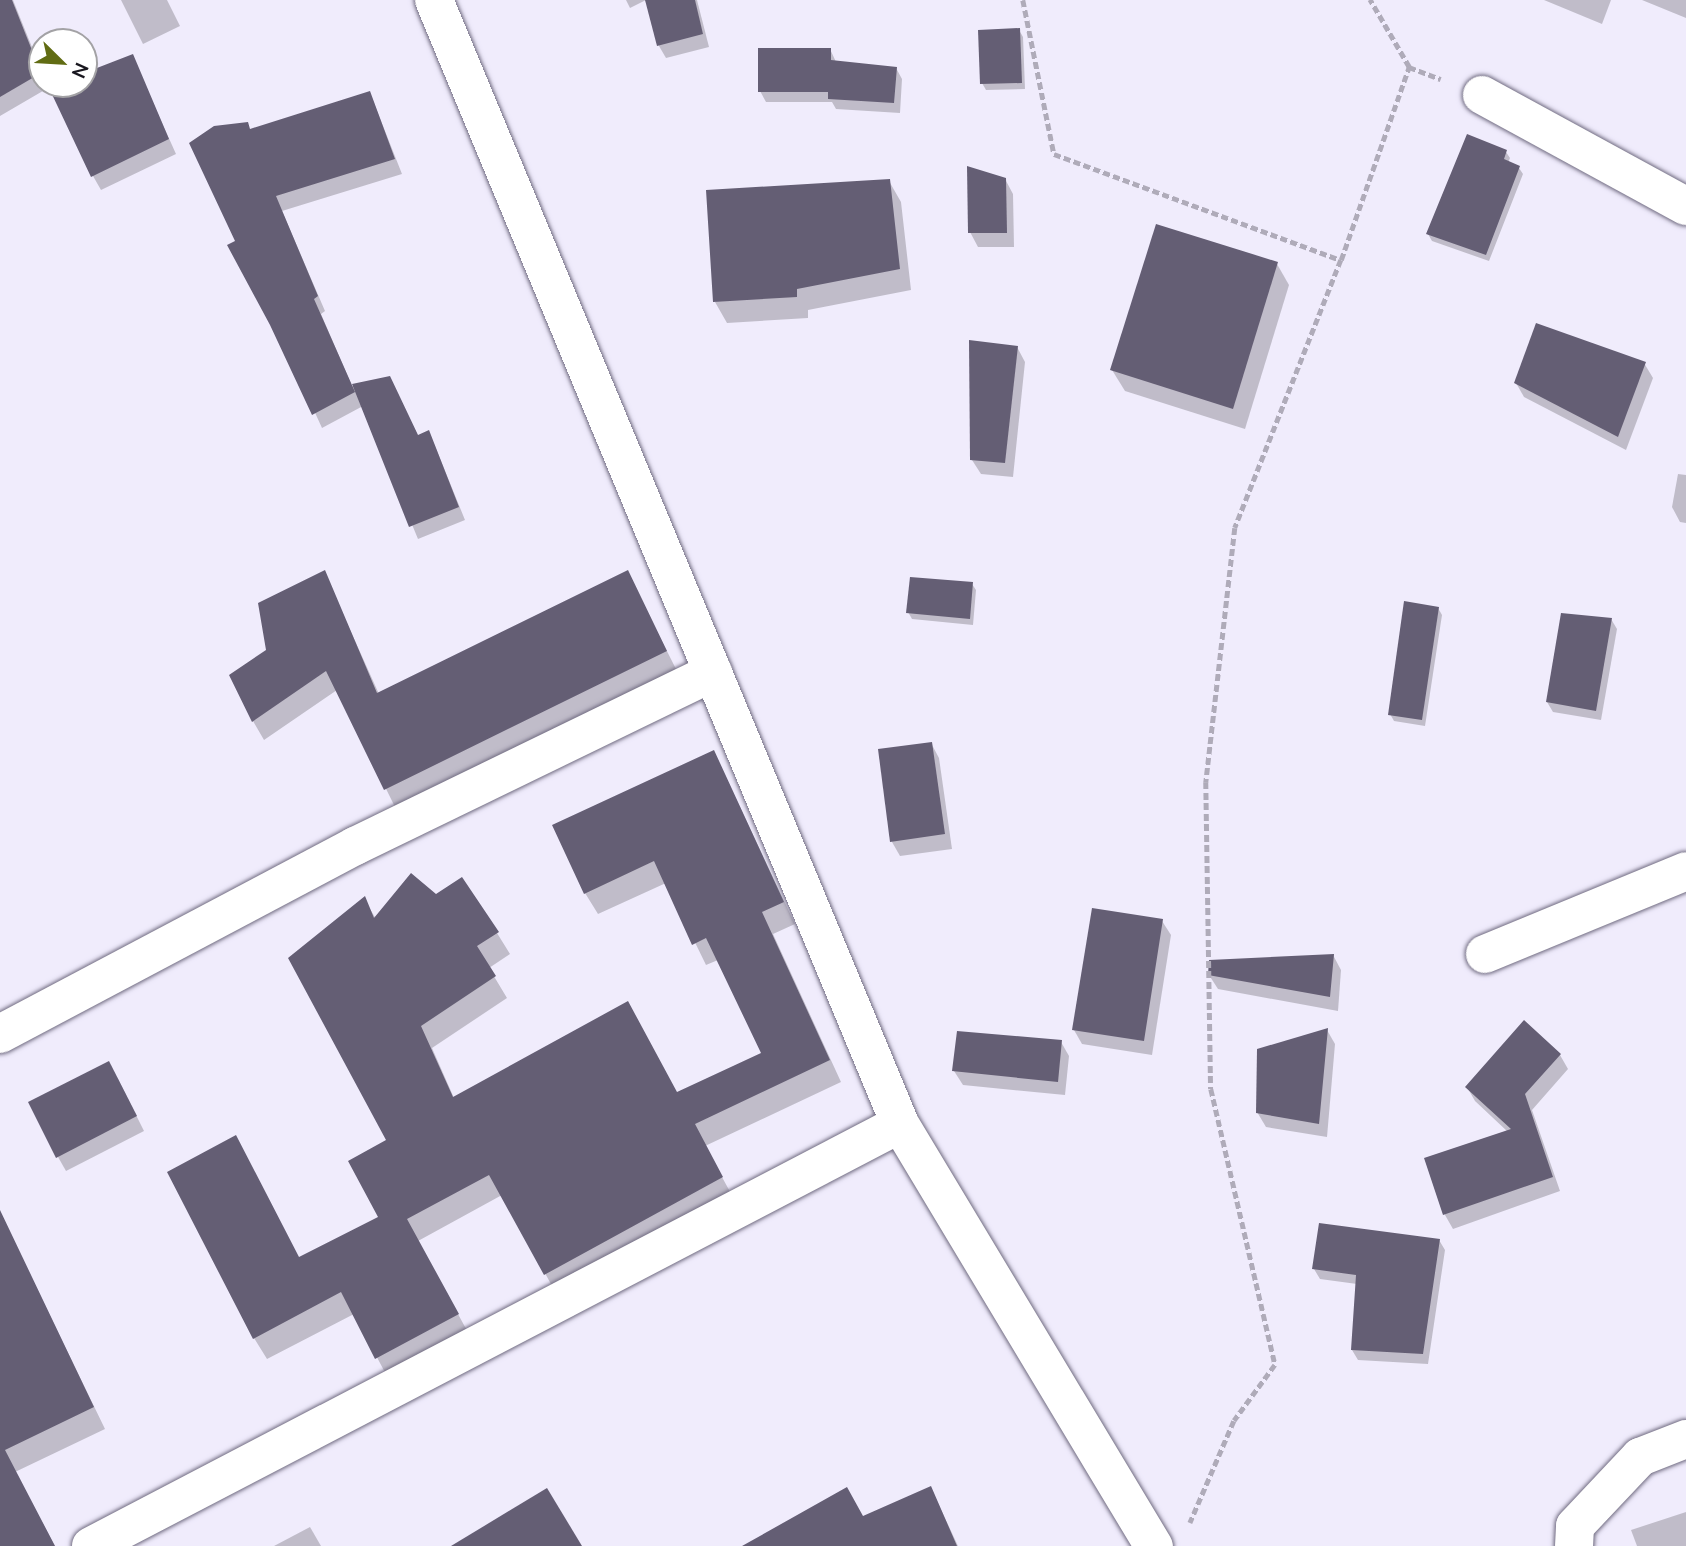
<!DOCTYPE html>
<style>
body{margin:0}
#map{position:relative;width:1686px;height:1546px;overflow:hidden;background:#f0ecfc;font-family:Mulish,sans-serif}
div>[style]{position:absolute}
.shadow>*{inset:0;background:#0003}
.building>*{inset:0;background:#645e74}
.path>*{height:4.5px;margin-top:-2.25px;transform-origin:0;background:repeating-linear-gradient(90deg,#afabb9 0 7px,transparent 0 10.5px)}
.roads{filter:drop-shadow(0 0 2px #706b81) drop-shadow(0 0 2px #706b81)}
.minor>*{height:38px;margin:-19px;padding:0 19px;transform-origin:19px;border-radius:19px;background:#fff}
span{translate:-50% -50%;white-space:nowrap;text-align:center;line-height:1.15;-webkit-text-stroke:7px #fff;paint-order:stroke}
.north{position:absolute;left:28px;top:28px;width:70px;height:70px;box-sizing:border-box;background:#fff;border:2px solid #a3a2a5;border-radius:50%;rotate:114deg;font-size:19px;font-weight:700;line-height:28px;text-align:center;color:#19171f}
.north::after{content:'';display:block;margin:auto;width:24px;height:32px;background:#616c13;clip-path:polygon(50% 0,100% 100%,50% 72%,0 100%)}
</style>
<div id="map">
<div class="shadow">
<div style="clip-path:polygon(0 0,13px 0,42px 72px,42px 84px,48px 88px,0 116px)"></div>
<div style="clip-path:polygon(121px 0,167px 0,180px 26px,143px 44px)"></div>
<div style="clip-path:polygon(626px 0,646px 0,630px 8px)"></div>
<div style="clip-path:polygon(647px 0,697px 0,709px 47px,666px 58px,659px 46px)"></div>
<div style="clip-path:polygon(1544px 0,1611px 0,1602px 24px)"></div>
<div style="clip-path:polygon(1642px 0,1686px 0,1686px 18px)"></div>
<div style="clip-path:polygon(1019px 30px,1023px 37px,1025px 89px,986px 90px,982px 83px)"></div>
<div style="clip-path:polygon(830px 49px,836px 62px,896px 68px,902px 79px,900px 113px,836px 109px,832px 102px,766px 102px,760px 91px)"></div>
<div style="clip-path:polygon(132px 56px,176px 154px,101px 190px,93px 176px,62px 84px,84px 84px,84px 75px)"></div>
<div style="clip-path:polygon(370px 93px,402px 174px,282px 211px,325px 311px,321px 314px,352px 386px,389px 378px,418px 436px,428px 433px,435px 446px,465px 520px,418px 539px,363px 406px,322px 428px,237px 242px,251px 131px)"></div>
<div style="clip-path:polygon(1506px 152px,1510px 158px,1508px 163px,1519px 168px,1523px 174px,1489px 261px,1432px 241px,1428px 234px)"></div>
<div style="clip-path:polygon(1005px 179px,1013px 194px,1014px 247px,978px 247px,970px 232px)"></div>
<div style="clip-path:polygon(889px 181px,901px 202px,911px 290px,808px 310px,808px 318px,727px 323px,715px 302px)"></div>
<div style="clip-path:polygon(1277px 264px,1289px 285px,1245px 429px,1125px 391px,1112px 370px)"></div>
<div style="clip-path:polygon(1017px 347px,1025px 362px,1013px 477px,981px 474px,972px 460px)"></div>
<div style="clip-path:polygon(1644px 363px,1653px 378px,1626px 450px,1524px 397px,1516px 383px)"></div>
<div style="clip-path:polygon(1678px 474px,1686px 475px,1686px 523px,1680px 522px,1672px 507px)"></div>
<div style="clip-path:polygon(324px 572px,379px 694px,627px 572px,677px 671px,396px 809px,337px 690px,264px 740px,253px 721px,268px 651px)"></div>
<div style="clip-path:polygon(972px 584px,976px 590px,973px 625px,912px 619px,908px 612px)"></div>
<div style="clip-path:polygon(1438px 608px,1442px 615px,1425px 726px,1394px 721px,1390px 714px)"></div>
<div style="clip-path:polygon(1611px 619px,1617px 629px,1601px 720px,1553px 712px,1547px 702px)"></div>
<div style="clip-path:polygon(931px 743px,939px 758px,952px 849px,900px 856px,892px 842px)"></div>
<div style="clip-path:polygon(714px 752px,795px 924px,773px 934px,841px 1082px,705px 1146px,734px 1199px,557px 1295px,502px 1195px,418px 1241px,470px 1336px,389px 1380px,354px 1314px,267px 1359px,254px 1338px,299px 1259px,380px 1217px,388px 1141px,364px 899px,376px 919px,436px 896px,497px 933px,510px 954px,489px 968px,507px 998px,432px 1048px,454px 1098px,677px 1094px,763px 1054px,718px 960px,706px 965px,666px 883px,598px 914px,585px 893px)"></div>
<div style="clip-path:polygon(1162px 921px,1171px 935px,1152px 1055px,1082px 1044px,1074px 1030px)"></div>
<div style="clip-path:polygon(1333px 955px,1341px 970px,1338px 1011px,1218px 989px,1209px 975px)"></div>
<div style="clip-path:polygon(1327px 1030px,1335px 1044px,1327px 1137px,1266px 1127px,1257px 1112px)"></div>
<div style="clip-path:polygon(1061px 1042px,1069px 1056px,1065px 1095px,963px 1085px,954px 1071px)"></div>
<div style="clip-path:polygon(1560px 1055px,1568px 1069px,1532px 1110px,1560px 1191px,1453px 1229px,1445px 1215px,1426px 1159px,1508px 1132px,1475px 1101px,1467px 1087px)"></div>
<div style="clip-path:polygon(117px 1077px,144px 1131px,66px 1171px,58px 1157px)"></div>
<div style="clip-path:polygon(7px 1227px,105px 1429px,15px 1472px,55px 1546px,0 1546px,0 1230px)"></div>
<div style="clip-path:polygon(1439px 1240px,1445px 1250px,1428px 1364px,1358px 1360px,1352px 1350px,1357px 1284px,1320px 1279px,1314px 1269px)"></div>
<div style="clip-path:polygon(931px 1488px,958px 1546px,745px 1546px,863px 1518px)"></div>
<div style="clip-path:polygon(1686px 1512px,1686px 1546px,1637px 1546px,1631px 1530px)"></div>
<div style="clip-path:polygon(310px 1527px,321px 1546px,274px 1546px)"></div>
</div>
<div class="building">
<div style="clip-path:polygon(0 0,12px 0,41px 73px,0 97px)"></div>
<div style="clip-path:polygon(645px 0,695px 0,703px 34px,657px 46px)"></div>
<div style="clip-path:polygon(1020px 28px,1022px 83px,980px 84px,978px 30px)"></div>
<div style="clip-path:polygon(758px 48px,831px 48px,831px 60px,897px 67px,894px 103px,828px 99px,828px 92px,758px 92px)"></div>
<div style="clip-path:polygon(133px 54px,169px 139px,91px 177px,49px 88px,58px 84px,84px 84px,84px 73px)"></div>
<div style="clip-path:polygon(370px 91px,395px 159px,276px 196px,318px 296px,314px 299px,355px 392px,312px 415px,270px 325px,227px 245px,235px 241px,189px 143px,214px 126px,248px 122px,250px 129px)"></div>
<div style="clip-path:polygon(1467px 134px,1507px 150px,1504px 159px,1520px 166px,1486px 255px,1426px 234px)"></div>
<div style="clip-path:polygon(967px 166px,1006px 178px,1007px 233px,968px 233px)"></div>
<div style="clip-path:polygon(890px 179px,900px 269px,797px 289px,797px 297px,713px 302px,706px 190px)"></div>
<div style="clip-path:polygon(1156px 224px,1278px 262px,1233px 409px,1110px 370px)"></div>
<div style="clip-path:polygon(1536px 323px,1646px 362px,1618px 437px,1514px 383px)"></div>
<div style="clip-path:polygon(969px 340px,1018px 346px,1005px 463px,970px 460px)"></div>
<div style="clip-path:polygon(390px 376px,418px 435px,429px 430px,459px 507px,409px 527px,352px 384px)"></div>
<div style="clip-path:polygon(325px 570px,377px 693px,628px 570px,667px 651px,384px 790px,326px 671px,252px 722px,229px 675px,266px 650px,258px 603px)"></div>
<div style="clip-path:polygon(910px 577px,973px 582px,970px 619px,906px 613px)"></div>
<div style="clip-path:polygon(1404px 601px,1439px 607px,1422px 720px,1388px 715px)"></div>
<div style="clip-path:polygon(1561px 613px,1612px 618px,1596px 711px,1546px 702px)"></div>
<div style="clip-path:polygon(932px 742px,945px 834px,890px 842px,878px 749px)"></div>
<div style="clip-path:polygon(714px 750px,784px 902px,762px 912px,830px 1060px,695px 1124px,723px 1177px,544px 1275px,489px 1175px,407px 1219px,459px 1314px,375px 1359px,341px 1292px,253px 1339px,167px 1172px,236px 1135px,299px 1257px,378px 1217px,348px 1161px,386px 1140px,288px 958px,365px 896px,374px 918px,411px 873px,436px 894px,462px 877px,499px 932px,477px 946px,496px 976px,421px 1026px,453px 1097px,628px 1001px,677px 1092px,761px 1053px,706px 938px,692px 945px,654px 861px,584px 894px,552px 825px)"></div>
<div style="clip-path:polygon(1092px 908px,1163px 919px,1144px 1041px,1072px 1030px)"></div>
<div style="clip-path:polygon(1334px 954px,1330px 997px,1208px 975px,1209px 960px)"></div>
<div style="clip-path:polygon(1524px 1020px,1561px 1054px,1525px 1094px,1553px 1177px,1443px 1215px,1424px 1158px,1511px 1129px,1465px 1087px)"></div>
<div style="clip-path:polygon(1328px 1028px,1319px 1124px,1256px 1113px,1257px 1049px)"></div>
<div style="clip-path:polygon(957px 1031px,1062px 1040px,1058px 1082px,952px 1071px)"></div>
<div style="clip-path:polygon(109px 1061px,137px 1116px,56px 1158px,28px 1102px)"></div>
<div style="clip-path:polygon(0 1210px,94px 1407px,5px 1450px,55px 1546px,0 1546px)"></div>
<div style="clip-path:polygon(1319px 1223px,1440px 1239px,1423px 1354px,1351px 1350px,1356px 1275px,1312px 1269px)"></div>
<div style="clip-path:polygon(931px 1486px,957px 1546px,742px 1546px,847px 1487px,863px 1516px)"></div>
<div style="clip-path:polygon(547px 1488px,582px 1546px,451px 1546px)"></div>
</div>
<div class="path">
<div style="left:1023px;top:0;width:157px;rotate:78.6deg"></div>
<div style="left:1054px;top:154px;width:306px;rotate:20.3deg"></div>
<div style="left:1341px;top:260px;width:288px;rotate:111.6deg"></div>
<div style="left:1235px;top:528px;width:256px;rotate:96.5deg"></div>
<div style="left:1206px;top:782px;width:307px;rotate:89.1deg"></div>
<div style="left:1211px;top:1089px;width:283px;rotate:76.9deg"></div>
<div style="left:1275px;top:1365px;width:69px;rotate:126.2deg"></div>
<div style="left:1234px;top:1421px;width:111px;rotate:113.3deg"></div>
<div style="left:1409px;top:67px;width:34px;rotate:21deg"></div>
<div style="left:1341px;top:260px;width:205px;rotate:-70.6deg"></div>
<div style="left:1409px;top:67px;width:78px;rotate:-120.2deg"></div>
</div>
<div class="roads">
<div class="minor">
<div style="left:434px;top:0;width:1217px;rotate:67.48deg"></div>
<div style="left:900px;top:1124px;width:493px;rotate:59deg"></div>
<div style="left:1482px;top:95px;width:232px;rotate:28.6deg"></div>
<div style="left:1485px;top:954px;width:217px;rotate:-22.4deg"></div>
<div style="left:0;top:1034px;width:402px;rotate:-27.9deg"></div>
<div style="left:355px;top:846px;width:398px;rotate:-25.9deg"></div>
<div style="left:91px;top:1546px;width:912px;rotate:-27.55deg"></div>
<div style="left:1574px;top:1546px;width:20px;rotate:-87deg"></div>
<div style="left:1575px;top:1526px;width:95px;rotate:-46.7deg"></div>
<div style="left:1640px;top:1457px;width:49px;rotate:-21.4deg"></div>
</div>
</div>
<div class="north">N</div>
</div>
